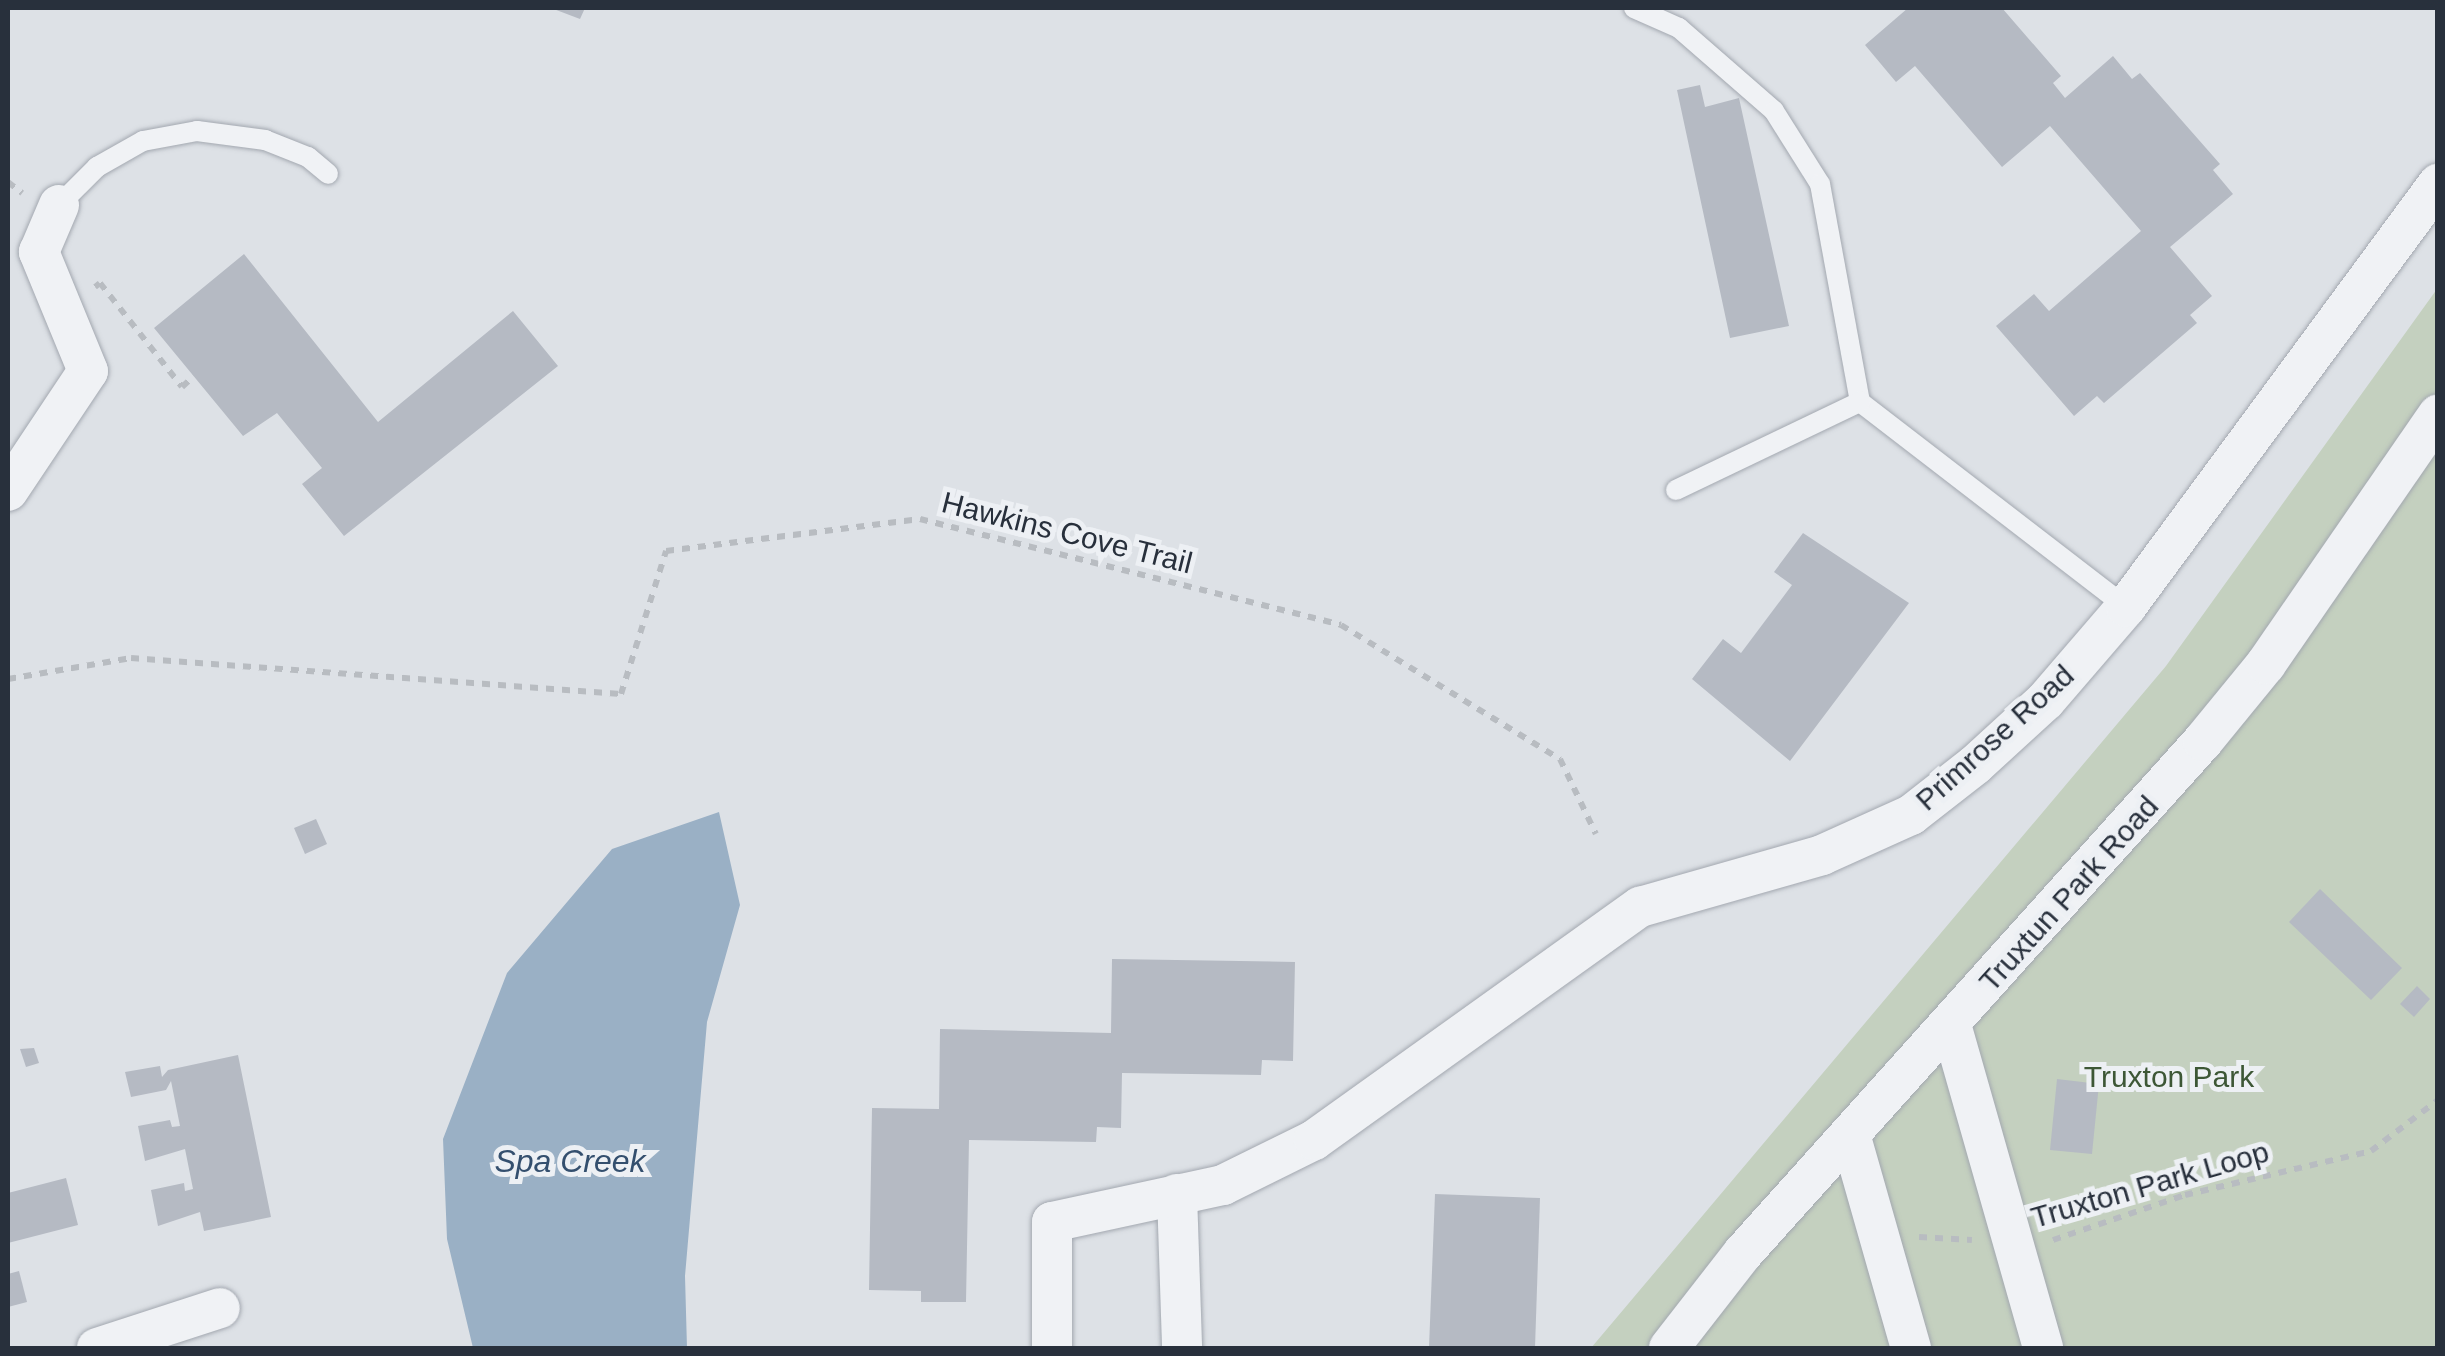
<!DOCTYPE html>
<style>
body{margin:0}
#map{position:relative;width:2445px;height:1356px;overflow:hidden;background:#dde1e6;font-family:Helvetica,sans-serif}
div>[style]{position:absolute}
.green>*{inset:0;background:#c4d0bf}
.water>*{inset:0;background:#9ab0c5}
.building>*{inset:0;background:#b5bac3}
.path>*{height:6px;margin-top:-3px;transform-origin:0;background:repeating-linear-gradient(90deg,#b8bcc1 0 8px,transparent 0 16px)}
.roads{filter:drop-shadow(0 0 2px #a3a8b0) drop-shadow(0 0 2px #a3a8b0)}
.service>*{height:20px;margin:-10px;padding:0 10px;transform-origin:10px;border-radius:10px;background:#f0f2f5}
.minor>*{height:40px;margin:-20px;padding:0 20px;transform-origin:20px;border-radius:20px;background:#f0f2f5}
span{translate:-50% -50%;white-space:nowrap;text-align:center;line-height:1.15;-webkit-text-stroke:10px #edf0f4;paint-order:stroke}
.street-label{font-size:30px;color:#28303c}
.park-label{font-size:30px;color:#3d5736}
.water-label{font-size:32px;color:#344f6e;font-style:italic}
.frame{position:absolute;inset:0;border:10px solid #28303c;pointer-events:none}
</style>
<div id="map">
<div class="green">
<div style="clip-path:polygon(2437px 289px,2437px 1348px,1591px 1348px,2166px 666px)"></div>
</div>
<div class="water">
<div style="clip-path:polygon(719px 812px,740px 905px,707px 1022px,685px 1276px,687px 1348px,473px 1348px,447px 1239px,443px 1139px,507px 973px,612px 849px)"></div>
</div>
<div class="building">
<div style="clip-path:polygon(551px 8px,585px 8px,580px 19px)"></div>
<div style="clip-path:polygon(1908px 8px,2002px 8px,2061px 76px,2053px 83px,2065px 98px,2113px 56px,2132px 79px,2140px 73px,2220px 164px,2213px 170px,2233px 194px,2170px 247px,2212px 296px,2190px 315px,2197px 323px,2104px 403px,2097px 396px,2074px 416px,1996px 326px,2034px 294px,2049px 311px,2141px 231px,2050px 126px,2002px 167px,1915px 66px,1896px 82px,1865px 45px)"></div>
<div style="clip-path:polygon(1700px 85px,1705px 107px,1739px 98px,1789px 326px,1730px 338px,1677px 90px)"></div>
<div style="clip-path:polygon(244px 254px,378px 422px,513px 311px,558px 366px,344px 536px,302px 484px,322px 468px,277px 413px,243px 436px,154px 328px)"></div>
<div style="clip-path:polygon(1803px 533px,1909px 603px,1790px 761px,1692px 679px,1723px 639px,1741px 653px,1792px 585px,1774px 572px)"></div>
<div style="clip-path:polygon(316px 819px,327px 844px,305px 854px,294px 828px)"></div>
<div style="clip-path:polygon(2320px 889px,2402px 968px,2371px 1000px,2289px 922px)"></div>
<div style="clip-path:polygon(1112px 959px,1295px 962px,1293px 1061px,1262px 1060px,1261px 1075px,1122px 1073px,1121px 1128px,1097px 1127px,1096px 1142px,969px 1140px,966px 1302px,921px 1302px,921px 1291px,869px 1290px,872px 1108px,939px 1109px,940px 1029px,1111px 1033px)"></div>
<div style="clip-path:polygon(2417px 986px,2430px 999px,2414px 1017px,2400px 1004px)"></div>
<div style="clip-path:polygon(34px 1048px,39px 1063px,26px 1067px,20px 1049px)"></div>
<div style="clip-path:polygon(238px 1055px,271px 1217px,204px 1231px,200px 1212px,158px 1226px,151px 1190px,184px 1183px,185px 1191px,193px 1189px,185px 1149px,145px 1161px,138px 1126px,170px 1120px,172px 1127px,180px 1126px,171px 1081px,166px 1090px,131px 1097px,125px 1072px,160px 1066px,162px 1077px,168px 1070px)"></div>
<div style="clip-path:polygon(2057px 1079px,2099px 1084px,2092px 1154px,2050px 1150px)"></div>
<div style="clip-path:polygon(66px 1178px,78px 1225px,8px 1243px,8px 1193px)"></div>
<div style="clip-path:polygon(1435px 1194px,1540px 1198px,1535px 1348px,1429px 1348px)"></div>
<div style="clip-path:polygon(19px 1271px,27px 1302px,8px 1307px,8px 1274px)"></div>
</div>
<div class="path">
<div style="left:8px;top:182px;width:18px;rotate:38deg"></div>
<div style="left:95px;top:287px;width:6px;rotate:-39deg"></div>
<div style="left:100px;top:283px;width:132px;rotate:51.7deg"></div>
<div style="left:182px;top:387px;width:16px;rotate:-43deg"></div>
<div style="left:8px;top:679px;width:125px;rotate:-9.7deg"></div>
<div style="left:131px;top:658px;width:491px;rotate:4.2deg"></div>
<div style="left:621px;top:694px;width:150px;rotate:-72.5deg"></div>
<div style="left:666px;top:551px;width:256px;rotate:-7.2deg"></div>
<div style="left:920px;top:519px;width:434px;rotate:14.1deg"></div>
<div style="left:1341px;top:625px;width:257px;rotate:31.5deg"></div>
<div style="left:1560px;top:759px;width:83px;rotate:64.4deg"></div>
<div style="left:1919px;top:1237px;width:53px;rotate:3.2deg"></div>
<div style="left:2053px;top:1240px;width:139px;rotate:-18.8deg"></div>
<div style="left:2185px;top:1195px;width:191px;rotate:-13.3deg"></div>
<div style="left:2371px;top:1151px;width:84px;rotate:-37.3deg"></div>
</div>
<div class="roads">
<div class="service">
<div style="left:1634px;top:8px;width:49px;rotate:24deg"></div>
<div style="left:1679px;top:28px;width:126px;rotate:41.1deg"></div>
<div style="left:1774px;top:111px;width:86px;rotate:57.8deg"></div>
<div style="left:1820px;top:184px;width:222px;rotate:79.6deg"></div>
<div style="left:1860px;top:402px;width:336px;rotate:37.6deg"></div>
<div style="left:59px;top:205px;width:54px;rotate:-45deg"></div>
<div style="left:97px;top:167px;width:53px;rotate:-29.5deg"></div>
<div style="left:143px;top:141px;width:55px;rotate:-10.5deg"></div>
<div style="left:197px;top:131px;width:69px;rotate:7.5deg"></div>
<div style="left:265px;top:140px;width:46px;rotate:21.6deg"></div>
<div style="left:308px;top:157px;width:26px;rotate:40deg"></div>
<div style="left:1676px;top:490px;width:204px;rotate:-25.6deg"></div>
</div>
<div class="minor">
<div style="left:8px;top:491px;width:144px;rotate:-56.3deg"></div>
<div style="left:88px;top:371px;width:129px;rotate:-112.4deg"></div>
<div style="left:39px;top:252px;width:51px;rotate:-66.9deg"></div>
<div style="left:1952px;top:1028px;width:333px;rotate:74.1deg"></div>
<div style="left:1850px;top:1134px;width:223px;rotate:74.1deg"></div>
<div style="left:1177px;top:1194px;width:154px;rotate:88.1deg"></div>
<div style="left:97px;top:1348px;width:129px;rotate:-18deg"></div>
<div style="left:1052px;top:1348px;width:126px;rotate:-90deg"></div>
<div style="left:1052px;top:1222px;width:175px;rotate:-12.2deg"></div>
<div style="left:1223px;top:1185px;width:102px;rotate:-26.3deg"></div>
<div style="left:1314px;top:1140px;width:401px;rotate:-35.6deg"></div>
<div style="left:1640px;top:907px;width:189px;rotate:-15.9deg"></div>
<div style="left:1822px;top:855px;width:98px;rotate:-24.2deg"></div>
<div style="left:1911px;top:815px;width:81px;rotate:-38deg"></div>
<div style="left:1975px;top:765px;width:96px;rotate:-42.5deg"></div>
<div style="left:2046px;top:700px;width:123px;rotate:-49.3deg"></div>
<div style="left:2126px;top:607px;width:526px;rotate:-53.59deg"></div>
<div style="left:1669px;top:1348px;width:120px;rotate:-52.1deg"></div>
<div style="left:1743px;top:1253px;width:688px;rotate:-48.06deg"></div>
<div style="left:2203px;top:741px;width:99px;rotate:-50.7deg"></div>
<div style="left:2266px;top:664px;width:303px;rotate:-55.4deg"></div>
</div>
</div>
<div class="street-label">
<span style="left:1067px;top:533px;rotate:14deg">Hawkins Cove Trail</span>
<span style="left:1995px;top:738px;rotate:-42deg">Primrose Road</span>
<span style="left:2069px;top:894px;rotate:-48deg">Truxtun Park Road</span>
<span style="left:2150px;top:1185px;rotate:-16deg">Truxton Park Loop</span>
</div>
<div class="park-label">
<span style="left:2169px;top:1077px">Truxton Park</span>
</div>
<div class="water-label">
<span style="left:570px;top:1161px">Spa Creek</span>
</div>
<div class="frame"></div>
</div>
